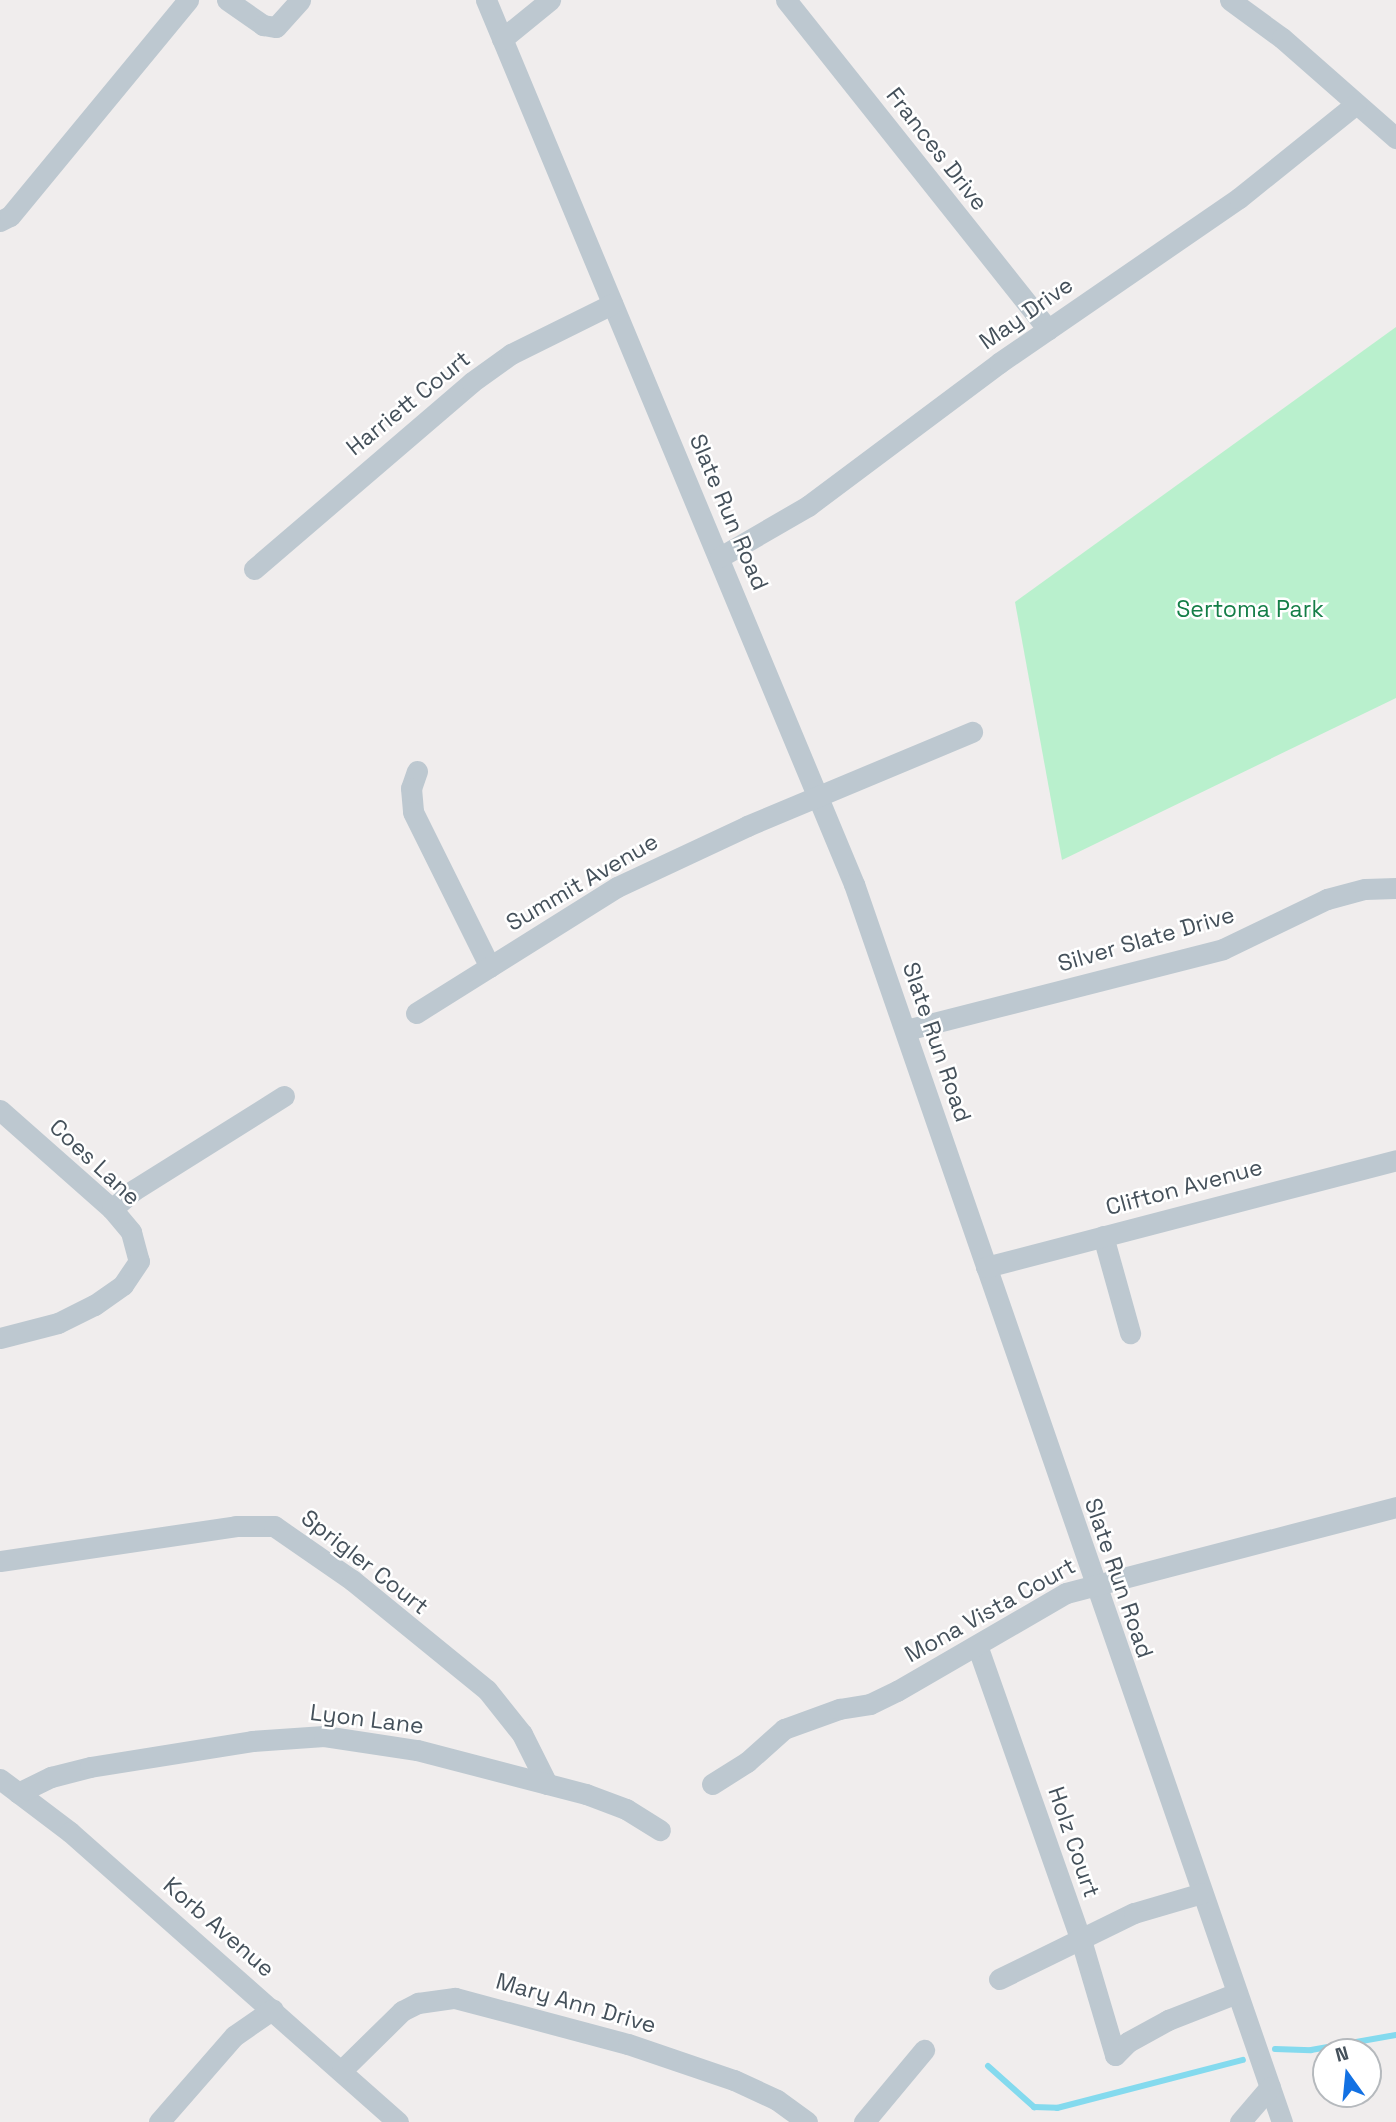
<!DOCTYPE html>
<style>
body{margin:0}
#map{position:relative;width:1396px;height:2122px;overflow:hidden;background:#f0eded;font-family:"Space Grotesk",sans-serif}
div>[style]{position:absolute}
.green>*{inset:0;background:#b9f0cd}
.stream>*{height:6px;margin:-3px;padding:0 3px;transform-origin:3px;border-radius:3px;background:#84daee}
.minor>*{height:21px;margin:-10.5px;padding:0 10.5px;transform-origin:10.5px;border-radius:10.5px;background:#bdc8d0}
span{translate:-50% -50%;white-space:nowrap;text-align:center;line-height:1.15;-webkit-text-stroke:5px #fff;paint-order:stroke}
.street-label{font-size:23px;color:#45515b}
.park-label{font-size:23px;color:#147e47}
.north{position:absolute;left:1312px;top:2038px;width:70px;height:70px;box-sizing:border-box;background:#fff;border:2px solid #b5b9bd;border-radius:50%;rotate:345deg;font-size:19px;font-weight:700;line-height:28px;text-align:center;color:#45515b}
.north::after{content:'';display:block;margin:auto;width:24px;height:32px;background:#1371e3;clip-path:polygon(50% 0,100% 100%,50% 72%,0 100%)}
</style>
<div id="map">
<div class="green">
<div style="clip-path:polygon(1396px 327px,1396px 698px,1062px 860px,1015px 602px)"></div>
</div>
<div class="stream">
<div style="left:1275px;top:2049px;width:36px;rotate:2deg"></div>
<div style="left:1311px;top:2050px;width:86px;rotate:-10deg"></div>
<div style="left:988px;top:2066px;width:62px;rotate:41.7deg"></div>
<div style="left:1034px;top:2107px;width:23px;rotate:2deg"></div>
<div style="left:1057px;top:2108px;width:192px;rotate:-14.5deg"></div>
</div>
<div class="minor">
<div style="left:227px;top:0;width:44px;rotate:34.8deg"></div>
<div style="left:263px;top:25px;width:13px;rotate:9deg"></div>
<div style="left:276px;top:27px;width:36px;rotate:-48deg"></div>
<div style="left:486px;top:0;width:958px;rotate:67.4deg"></div>
<div style="left:854px;top:884px;width:1310px;rotate:70.93deg"></div>
<div style="left:786px;top:0;width:421px;rotate:51.5deg"></div>
<div style="left:1230px;top:0;width:64px;rotate:36.2deg"></div>
<div style="left:1282px;top:38px;width:152px;rotate:41.3deg"></div>
<div style="left:502px;top:39px;width:62px;rotate:-39.1deg"></div>
<div style="left:0;top:221px;width:11px;rotate:-27deg"></div>
<div style="left:10px;top:216px;width:280px;rotate:-50.5deg"></div>
<div style="left:720px;top:557px;width:102px;rotate:-30.1deg"></div>
<div style="left:808px;top:506px;width:239px;rotate:-36.8deg"></div>
<div style="left:999px;top:363px;width:291px;rotate:-34.5deg"></div>
<div style="left:1239px;top:198px;width:150px;rotate:-38.8deg"></div>
<div style="left:254px;top:569px;width:287px;rotate:-40.6deg"></div>
<div style="left:472px;top:382px;width:48px;rotate:-35.7deg"></div>
<div style="left:511px;top:354px;width:113px;rotate:-26.3deg"></div>
<div style="left:417px;top:771px;width:18px;rotate:109deg"></div>
<div style="left:411px;top:788px;width:24px;rotate:85deg"></div>
<div style="left:413px;top:812px;width:173px;rotate:63.6deg"></div>
<div style="left:416px;top:1013px;width:237px;rotate:-32.1deg"></div>
<div style="left:617px;top:887px;width:144px;rotate:-25.1deg"></div>
<div style="left:747px;top:826px;width:244px;rotate:-22.7deg"></div>
<div style="left:906px;top:1030px;width:327px;rotate:-14.3deg"></div>
<div style="left:1223px;top:949px;width:115px;rotate:-25.7deg"></div>
<div style="left:1327px;top:899px;width:39px;rotate:-15deg"></div>
<div style="left:1365px;top:889px;width:31px;rotate:-2deg"></div>
<div style="left:0;top:1110px;width:149px;rotate:41.5deg"></div>
<div style="left:112px;top:1209px;width:30px;rotate:50deg"></div>
<div style="left:131px;top:1232px;width:30px;rotate:75deg"></div>
<div style="left:139px;top:1261px;width:29px;rotate:124deg"></div>
<div style="left:123px;top:1285px;width:35px;rotate:145deg"></div>
<div style="left:94px;top:1305px;width:40px;rotate:153.4deg"></div>
<div style="left:58px;top:1323px;width:60px;rotate:165.5deg"></div>
<div style="left:112px;top:1209px;width:29px;rotate:-41deg"></div>
<div style="left:134px;top:1190px;width:177px;rotate:-32.1deg"></div>
<div style="left:1103px;top:1236px;width:101px;rotate:74.4deg"></div>
<div style="left:986px;top:1267px;width:424px;rotate:-14.6deg"></div>
<div style="left:0;top:1561px;width:239px;rotate:-8.4deg"></div>
<div style="left:236px;top:1526px;width:38px"></div>
<div style="left:274px;top:1526px;width:95px;rotate:34.7deg"></div>
<div style="left:352px;top:1580px;width:174px;rotate:39.2deg"></div>
<div style="left:487px;top:1690px;width:56px;rotate:51.5deg"></div>
<div style="left:522px;top:1734px;width:56px;rotate:63.4deg"></div>
<div style="left:978px;top:1648px;width:310px;rotate:70.6deg"></div>
<div style="left:1081px;top:1940px;width:120px;rotate:73.5deg"></div>
<div style="left:1115px;top:2055px;width:18px;rotate:-45deg"></div>
<div style="left:1128px;top:2042px;width:46px;rotate:-28.8deg"></div>
<div style="left:1168px;top:2020px;width:74px;rotate:-21.4deg"></div>
<div style="left:0;top:1779px;width:88px;rotate:37.1deg"></div>
<div style="left:70px;top:1832px;width:438px;rotate:41.5deg"></div>
<div style="left:712px;top:1784px;width:41px;rotate:-32.2deg"></div>
<div style="left:747px;top:1762px;width:50px;rotate:-41.7deg"></div>
<div style="left:784px;top:1729px;width:59px;rotate:-20deg"></div>
<div style="left:839px;top:1709px;width:31px;rotate:-9deg"></div>
<div style="left:870px;top:1704px;width:30px;rotate:-26deg"></div>
<div style="left:897px;top:1691px;width:195px;rotate:-30.1deg"></div>
<div style="left:1066px;top:1593px;width:341px;rotate:-14.6deg"></div>
<div style="left:18px;top:1793px;width:37px;rotate:-26deg"></div>
<div style="left:51px;top:1777px;width:40px;rotate:-14.4deg"></div>
<div style="left:90px;top:1767px;width:164px;rotate:-9.1deg"></div>
<div style="left:252px;top:1741px;width:72px;rotate:-4deg"></div>
<div style="left:324px;top:1736px;width:94px;rotate:8.6deg"></div>
<div style="left:417px;top:1750px;width:175px;rotate:14.6deg"></div>
<div style="left:586px;top:1794px;width:43px;rotate:20.6deg"></div>
<div style="left:626px;top:1809px;width:40px;rotate:32deg"></div>
<div style="left:999px;top:1979px;width:150px;rotate:-26.1deg"></div>
<div style="left:1134px;top:1913px;width:71px;rotate:-16.4deg"></div>
<div style="left:342px;top:2070px;width:84px;rotate:-44.5deg"></div>
<div style="left:402px;top:2011px;width:18px;rotate:-27deg"></div>
<div style="left:418px;top:2003px;width:37px;rotate:-8deg"></div>
<div style="left:455px;top:1998px;width:179px;rotate:14.9deg"></div>
<div style="left:628px;top:2044px;width:112px;rotate:18.8deg"></div>
<div style="left:734px;top:2080px;width:47px;rotate:24.9deg"></div>
<div style="left:777px;top:2100px;width:37px;rotate:36deg"></div>
<div style="left:159px;top:2122px;width:114px;rotate:-48.9deg"></div>
<div style="left:234px;top:2036px;width:47px;rotate:-34.7deg"></div>
<div style="left:864px;top:2122px;width:94px;rotate:-50.2deg"></div>
<div style="left:1240px;top:2122px;width:46px;rotate:-49.4deg"></div>
</div>
<div class="street-label">
<span style="left:937px;top:149px;rotate:52deg">Frances Drive</span>
<span style="left:1026px;top:313px;rotate:-35deg">May Drive</span>
<span style="left:408px;top:403px;rotate:-39deg">Harriett Court</span>
<span style="left:729px;top:512px;rotate:67deg">Slate Run Road</span>
<span style="left:582px;top:882px;rotate:-30deg">Summit Avenue</span>
<span style="left:1146px;top:939px;rotate:-16deg">Silver Slate Drive</span>
<span style="left:937px;top:1042px;rotate:71deg">Slate Run Road</span>
<span style="left:95px;top:1162px;rotate:43deg">Coes Lane</span>
<span style="left:1184px;top:1187px;rotate:-15deg">Clifton Avenue</span>
<span style="left:365px;top:1562px;rotate:38deg">Sprigler Court</span>
<span style="left:1119px;top:1578px;rotate:71deg">Slate Run Road</span>
<span style="left:990px;top:1610px;rotate:-29deg">Mona Vista Court</span>
<span style="left:367px;top:1719px;rotate:7deg">Lyon Lane</span>
<span style="left:1074px;top:1842px;rotate:71deg">Holz Court</span>
<span style="left:219px;top:1927px;rotate:41deg">Korb Avenue</span>
<span style="left:576px;top:2003px;rotate:16deg">Mary Ann Drive</span>
</div>
<div class="park-label">
<span style="left:1250px;top:609px">Sertoma Park</span>
</div>
<div class="north">N</div>
</div>
